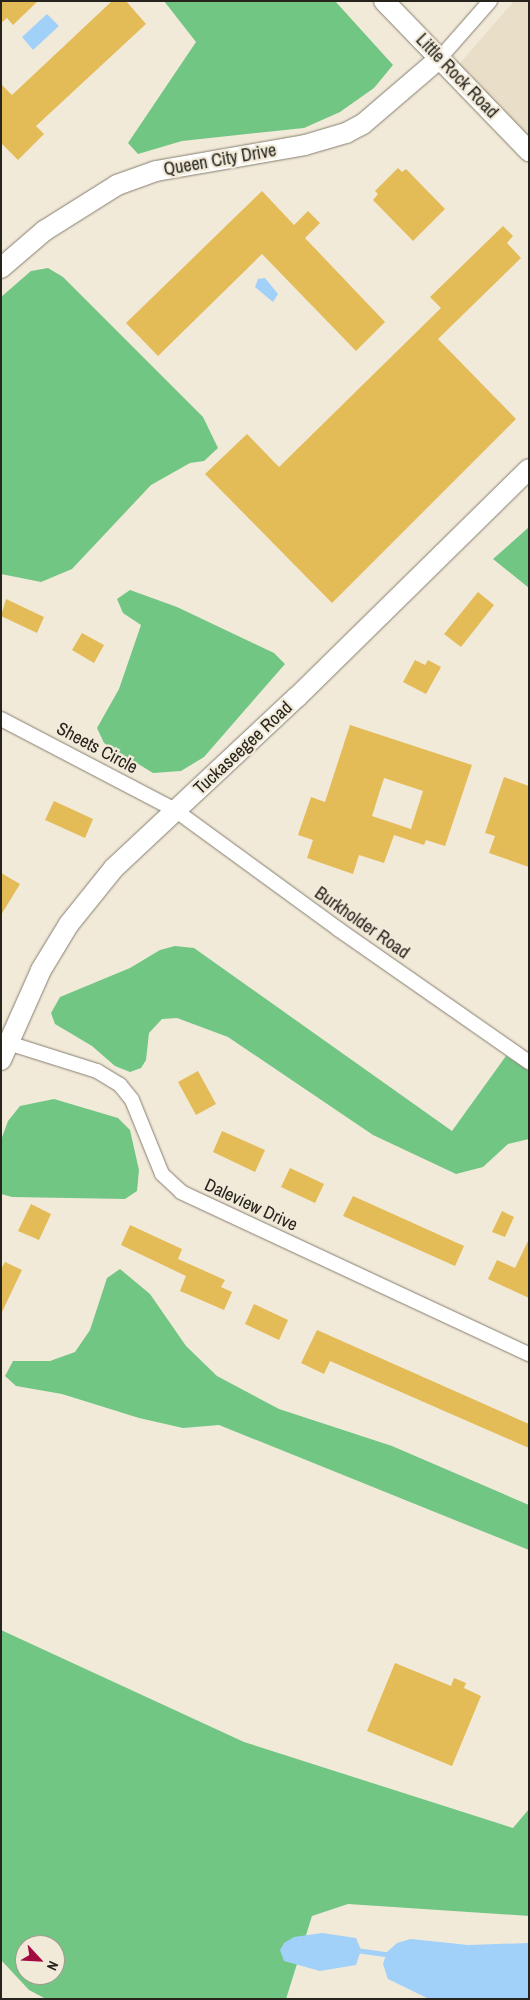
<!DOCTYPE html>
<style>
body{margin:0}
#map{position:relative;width:530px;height:2000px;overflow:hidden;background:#f2ead9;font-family:"Archivo Narrow",sans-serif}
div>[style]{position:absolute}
.built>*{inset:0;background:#e9dec7}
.forest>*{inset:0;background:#71c684}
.water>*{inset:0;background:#a1d0f9}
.stream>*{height:4.5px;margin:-2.25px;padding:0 2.25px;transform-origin:2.25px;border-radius:2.25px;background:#a1d0f9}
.building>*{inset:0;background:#e3bb57}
.roads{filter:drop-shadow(0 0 1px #857e6f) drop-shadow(0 0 1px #857e6f)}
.street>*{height:14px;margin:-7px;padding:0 7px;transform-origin:7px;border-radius:7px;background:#fff}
.secondary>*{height:20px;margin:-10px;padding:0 10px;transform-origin:10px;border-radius:10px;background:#fff}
span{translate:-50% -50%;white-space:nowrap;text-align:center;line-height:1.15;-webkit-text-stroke:4.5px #f2ead9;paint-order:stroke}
.street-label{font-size:18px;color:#27241e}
.frame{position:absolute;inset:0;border:2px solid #27241e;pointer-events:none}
.north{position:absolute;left:15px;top:1935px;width:50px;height:50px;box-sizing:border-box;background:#f2ead9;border:1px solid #a19b8e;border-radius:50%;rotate:115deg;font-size:14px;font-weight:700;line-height:20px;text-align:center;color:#27241e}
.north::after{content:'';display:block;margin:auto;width:18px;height:22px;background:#a40a40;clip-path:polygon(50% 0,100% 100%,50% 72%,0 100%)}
</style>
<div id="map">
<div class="built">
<div style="clip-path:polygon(514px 1px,529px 1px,529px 149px,454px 70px)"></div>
</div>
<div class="forest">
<div style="clip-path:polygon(164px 1px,335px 1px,393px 65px,374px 88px,340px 112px,304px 128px,182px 141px,138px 154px,128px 143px,196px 42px)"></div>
<div style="clip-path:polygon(48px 268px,63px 277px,203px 417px,218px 448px,204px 461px,190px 463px,151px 485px,72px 569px,41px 582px,1px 574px,1px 297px,31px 271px)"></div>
<div style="clip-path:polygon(529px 527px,529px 588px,493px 559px)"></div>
<div style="clip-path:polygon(130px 590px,177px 607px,274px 653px,285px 664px,204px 757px,181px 771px,153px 773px,104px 743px,97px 728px,119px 689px,141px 625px,123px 613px,117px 599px)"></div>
<div style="clip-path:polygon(175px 946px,194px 948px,452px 1131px,506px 1056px,529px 1071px,529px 1139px,508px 1144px,483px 1167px,456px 1174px,373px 1135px,228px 1037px,177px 1018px,162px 1019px,149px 1033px,146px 1060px,141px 1068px,130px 1072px,115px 1066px,92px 1046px,55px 1024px,51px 1013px,60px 997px,130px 968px,160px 950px)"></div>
<div style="clip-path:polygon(54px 1099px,118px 1118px,130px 1130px,139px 1170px,137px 1191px,125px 1199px,12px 1197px,1px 1194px,1px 1140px,8px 1121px,20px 1106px)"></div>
<div style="clip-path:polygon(120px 1269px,150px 1294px,186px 1346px,217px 1376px,279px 1409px,392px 1446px,529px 1505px,529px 1550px,219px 1425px,183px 1428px,139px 1418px,62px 1394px,16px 1386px,5px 1376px,13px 1361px,50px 1361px,75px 1352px,90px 1330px,107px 1278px)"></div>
<div style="clip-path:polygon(evenodd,1px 1630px,244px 1742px,513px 1828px,529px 1809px,529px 1916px,348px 1904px,312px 1916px,286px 1999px,46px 1999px,29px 1990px,1px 1960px,1px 1630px,25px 1945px,55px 1945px,55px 1975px,25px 1975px,25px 1945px)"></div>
</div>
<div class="water">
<div style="clip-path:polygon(47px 14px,59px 26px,33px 50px,22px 37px)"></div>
<div style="clip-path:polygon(265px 278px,278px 294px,273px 302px,255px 287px,258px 279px)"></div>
<div style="clip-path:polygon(322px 1933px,356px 1938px,361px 1950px,356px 1965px,320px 1971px,284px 1961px,280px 1950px,284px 1943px,294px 1937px)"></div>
<div style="clip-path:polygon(411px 1939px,468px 1945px,529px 1943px,529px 1999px,429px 1999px,388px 1979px,383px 1964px,387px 1952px,397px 1943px)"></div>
</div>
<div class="stream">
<div style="left:356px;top:1950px;width:34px;rotate:8deg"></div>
</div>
<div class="building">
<div style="clip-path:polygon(1px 1px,38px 1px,13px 25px,7px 18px,1px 23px)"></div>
<div style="clip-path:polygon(112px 1px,126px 1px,146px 24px,36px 126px,44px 134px,18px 160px,1px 143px,1px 84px,12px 95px)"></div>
<div style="clip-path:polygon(398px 168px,402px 172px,406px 169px,445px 209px,413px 241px,373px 200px,378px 194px,375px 191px)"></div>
<div style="clip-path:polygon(262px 191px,294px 225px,308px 211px,320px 223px,305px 238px,385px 322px,356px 351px,262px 254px,158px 356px,126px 323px)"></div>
<div style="clip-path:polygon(503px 226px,513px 236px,507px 243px,521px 258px,438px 339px,516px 419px,332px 603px,205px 474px,247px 434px,279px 467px,441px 308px,430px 297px)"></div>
<div style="clip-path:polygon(478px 592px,494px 605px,461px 647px,444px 634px)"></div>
<div style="clip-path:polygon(6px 599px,44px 617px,37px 633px,1px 616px)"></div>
<div style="clip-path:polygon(82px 633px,104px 645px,94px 663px,72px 650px)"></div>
<div style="clip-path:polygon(415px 660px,425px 665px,428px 660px,441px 667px,426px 694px,403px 682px)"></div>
<div style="clip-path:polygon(evenodd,350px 725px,472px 765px,445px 846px,426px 840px,424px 845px,394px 835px,384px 863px,359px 855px,353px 874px,307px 858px,313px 840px,298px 835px,311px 797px,325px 802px,350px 725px,384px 778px,423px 791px,411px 829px,372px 816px,384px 778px)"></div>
<div style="clip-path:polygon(504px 777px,529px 786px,529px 867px,489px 853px,495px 836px,485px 833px)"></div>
<div style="clip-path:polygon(54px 801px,93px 819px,85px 838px,45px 820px)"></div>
<div style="clip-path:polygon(1px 873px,20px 884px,1px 915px)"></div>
<div style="clip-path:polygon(198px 1071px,216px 1104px,196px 1115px,178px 1082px)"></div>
<div style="clip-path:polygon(222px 1131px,265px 1150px,255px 1172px,213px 1152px)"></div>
<div style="clip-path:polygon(290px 1168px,324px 1184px,315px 1203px,281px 1187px)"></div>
<div style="clip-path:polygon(353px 1196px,464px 1246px,455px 1266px,343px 1216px)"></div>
<div style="clip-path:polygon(31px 1204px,51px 1214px,39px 1240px,18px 1231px)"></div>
<div style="clip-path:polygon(502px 1211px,514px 1217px,505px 1237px,492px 1232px)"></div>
<div style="clip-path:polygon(130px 1225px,182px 1249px,178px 1259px,225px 1280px,221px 1287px,232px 1292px,224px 1310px,180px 1291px,186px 1276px,121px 1245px)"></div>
<div style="clip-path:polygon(529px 1239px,529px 1298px,488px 1279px,497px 1260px,515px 1268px)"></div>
<div style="clip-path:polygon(5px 1262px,22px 1270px,1px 1314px,1px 1269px)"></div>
<div style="clip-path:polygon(254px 1304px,288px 1320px,279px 1340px,245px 1324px)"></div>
<div style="clip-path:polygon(317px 1330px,529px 1424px,529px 1448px,330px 1361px,324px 1374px,301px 1363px)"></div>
<div style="clip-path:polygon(395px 1663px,451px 1686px,454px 1678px,466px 1683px,464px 1688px,481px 1696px,452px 1766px,367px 1731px)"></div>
</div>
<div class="roads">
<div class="street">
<div style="left:440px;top:58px;width:76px;rotate:-48.7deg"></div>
<div style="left:1px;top:719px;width:196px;rotate:27.6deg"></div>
<div style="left:175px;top:810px;width:202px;rotate:36.1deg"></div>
<div style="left:338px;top:929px;width:233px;rotate:34.9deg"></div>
<div style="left:2px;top:1041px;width:100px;rotate:17.5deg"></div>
<div style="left:97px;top:1071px;width:27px;rotate:31deg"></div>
<div style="left:120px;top:1085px;width:19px;rotate:51deg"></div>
<div style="left:132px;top:1100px;width:80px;rotate:67.9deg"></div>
<div style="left:162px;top:1174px;width:26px;rotate:43deg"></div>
<div style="left:181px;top:1192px;width:384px;rotate:25deg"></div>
</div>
<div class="secondary">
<div style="left:384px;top:1px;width:209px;rotate:46deg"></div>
<div style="left:1px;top:268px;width:57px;rotate:-40.7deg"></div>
<div style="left:44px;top:231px;width:86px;rotate:-32.2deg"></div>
<div style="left:117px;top:185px;width:41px;rotate:-19.7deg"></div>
<div style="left:156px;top:171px;width:151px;rotate:-9.9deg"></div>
<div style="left:305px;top:145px;width:43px;rotate:-16.3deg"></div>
<div style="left:346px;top:133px;width:19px;rotate:-28deg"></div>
<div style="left:363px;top:124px;width:101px;rotate:-40.6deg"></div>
<div style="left:1px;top:1060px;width:98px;rotate:-66deg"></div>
<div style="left:41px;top:970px;width:54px;rotate:-58.7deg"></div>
<div style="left:69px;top:924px;width:72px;rotate:-51.2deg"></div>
<div style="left:114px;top:868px;width:250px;rotate:-43.1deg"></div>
<div style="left:297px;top:697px;width:325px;rotate:-44.5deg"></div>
</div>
</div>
<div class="street-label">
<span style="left:457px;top:76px;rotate:46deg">Little Rock Road</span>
<span style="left:220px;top:160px;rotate:-10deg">Queen City Drive</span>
<span style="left:97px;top:748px;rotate:28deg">Sheets Circle</span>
<span style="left:243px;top:748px;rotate:-43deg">Tuckaseegee Road</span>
<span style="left:362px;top:923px;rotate:35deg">Burkholder Road</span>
<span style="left:251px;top:1205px;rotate:25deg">Daleview Drive</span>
</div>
<div class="frame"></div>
<div class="north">N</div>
</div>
